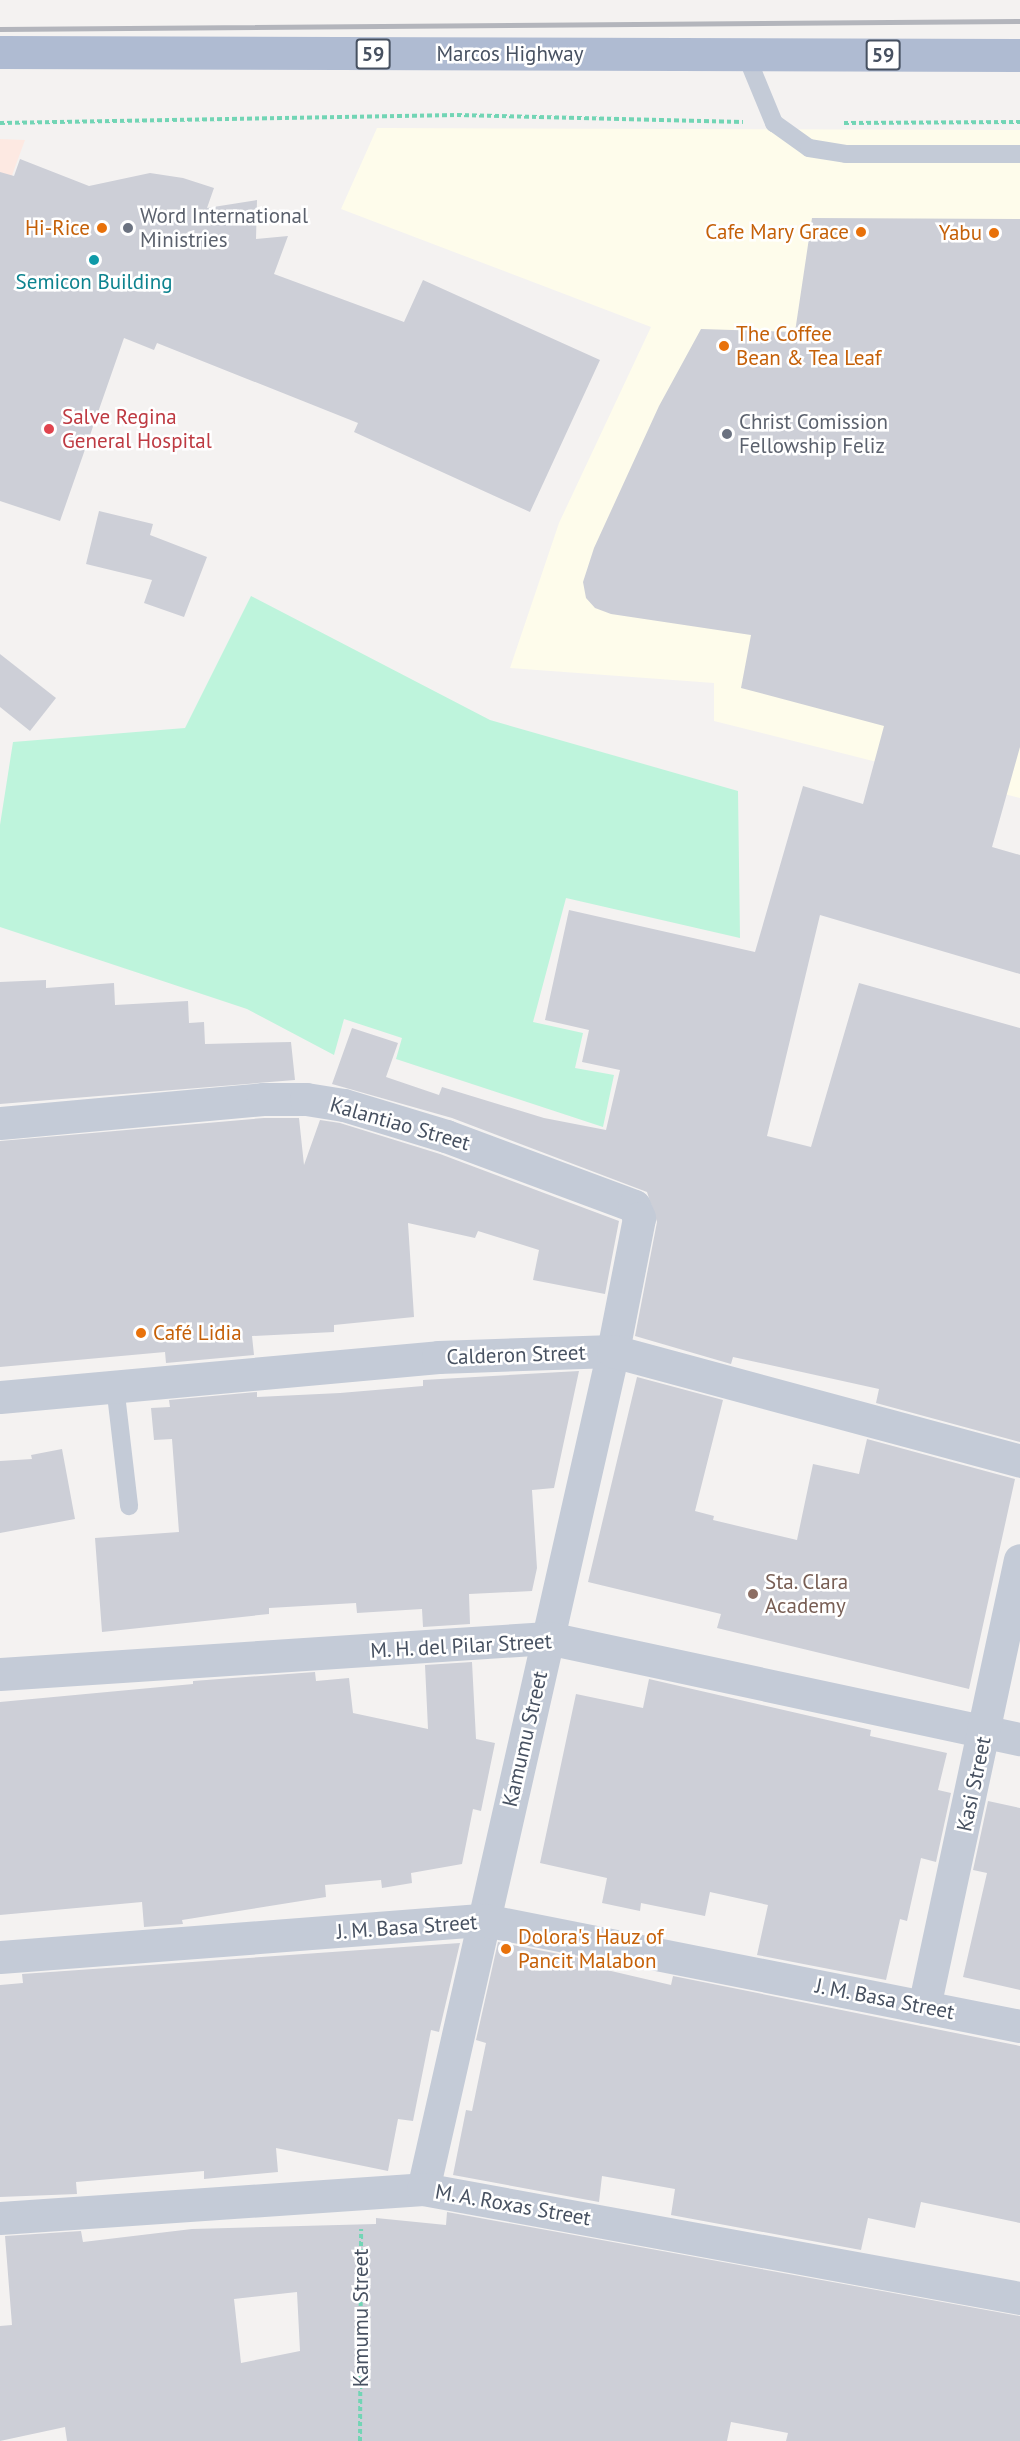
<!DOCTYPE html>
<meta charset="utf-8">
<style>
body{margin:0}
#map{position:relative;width:1020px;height:2441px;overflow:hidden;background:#f4f2f1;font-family:"PT Sans",sans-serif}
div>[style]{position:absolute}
.commercial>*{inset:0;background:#fefceb}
.medical>*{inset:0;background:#fde9e2}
.green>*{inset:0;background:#bef4dc}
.building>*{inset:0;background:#cdcfd7}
.path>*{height:4px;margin-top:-2px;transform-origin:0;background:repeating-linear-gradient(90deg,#72d5b5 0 4.5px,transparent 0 7.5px)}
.service>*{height:18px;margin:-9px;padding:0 9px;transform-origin:9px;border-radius:9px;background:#c4cbd7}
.minor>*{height:33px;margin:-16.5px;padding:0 16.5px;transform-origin:16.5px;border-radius:16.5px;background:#c4cbd7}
.tertiary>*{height:33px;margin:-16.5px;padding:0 16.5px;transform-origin:16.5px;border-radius:16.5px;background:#c4cbd7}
.primary>*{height:33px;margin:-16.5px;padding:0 16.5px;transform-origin:16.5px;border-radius:16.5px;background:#afbbd2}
.rail>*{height:4.5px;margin:-2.25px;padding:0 2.25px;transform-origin:2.25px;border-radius:2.25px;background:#b3b5bc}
.dots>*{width:16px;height:16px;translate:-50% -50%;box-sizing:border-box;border:3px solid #fff;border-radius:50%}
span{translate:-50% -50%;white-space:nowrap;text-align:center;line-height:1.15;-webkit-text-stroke:5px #fff;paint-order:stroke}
.shield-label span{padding:2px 4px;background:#fff;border:2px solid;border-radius:4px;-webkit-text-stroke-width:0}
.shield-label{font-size:20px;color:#475161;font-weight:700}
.street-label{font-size:21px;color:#475161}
.worship-label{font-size:21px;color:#5b616d}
.left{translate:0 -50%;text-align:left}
.food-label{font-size:21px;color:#c56008}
.right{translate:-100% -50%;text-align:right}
.culture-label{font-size:21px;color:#0d838f}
.health-label{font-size:21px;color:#be3a42}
.education-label{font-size:21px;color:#785e54}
</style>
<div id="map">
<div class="commercial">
<div style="clip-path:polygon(377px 128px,1020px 130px,1020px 798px,714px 721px,714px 683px,510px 668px,559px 523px,651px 327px,341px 209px)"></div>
</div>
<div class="medical">
<div style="clip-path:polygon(0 139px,25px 140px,0 208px)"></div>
</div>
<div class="green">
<div style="clip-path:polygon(251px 596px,490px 720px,738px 791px,740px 938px,566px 898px,533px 1022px,583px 1033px,575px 1068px,614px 1075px,603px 1127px,396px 1059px,402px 1038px,344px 1019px,334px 1055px,247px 1009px,0 927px,0 825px,13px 742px,185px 728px)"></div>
</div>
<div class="building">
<div style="clip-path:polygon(20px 159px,89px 186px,150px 173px,183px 178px,214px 188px,207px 208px,257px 200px,256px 239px,288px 236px,274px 274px,404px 322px,423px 280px,600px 360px,530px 512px,354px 432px,358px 423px,157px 343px,154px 350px,124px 338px,60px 521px,0 501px,0 172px,14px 176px)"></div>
<div style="clip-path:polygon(812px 218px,1020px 219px,1020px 747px,992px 847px,1020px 855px,1020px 974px,820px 915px,767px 1136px,811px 1147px,859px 983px,1020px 1028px,1020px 1442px,876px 1403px,879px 1389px,733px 1357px,731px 1364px,635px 1336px,657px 1222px,647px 1192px,452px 1118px,332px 1084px,352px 1028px,398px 1043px,386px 1077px,439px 1095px,442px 1087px,544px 1118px,606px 1130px,620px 1070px,582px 1062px,589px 1030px,545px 1020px,569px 910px,755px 952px,803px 786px,863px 804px,884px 726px,741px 688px,751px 635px,611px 614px,595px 608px,586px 598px,583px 582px,594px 548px,659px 406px,701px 329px,795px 332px)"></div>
<div style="clip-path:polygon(99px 511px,153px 524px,150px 535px,207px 557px,184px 617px,144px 603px,152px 580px,86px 564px)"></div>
<div style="clip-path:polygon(0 654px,56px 698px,30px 731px,0 707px)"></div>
<div style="clip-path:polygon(46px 980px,46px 988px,114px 983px,115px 1005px,188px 1001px,189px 1023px,204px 1022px,205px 1044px,291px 1042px,295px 1080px,0 1104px,0 982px)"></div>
<div style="clip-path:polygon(264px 1118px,299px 1118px,304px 1165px,320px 1120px,340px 1123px,440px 1154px,619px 1221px,605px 1294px,533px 1280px,539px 1250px,478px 1231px,475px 1238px,408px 1223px,414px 1317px,334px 1325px,334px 1332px,252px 1336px,254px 1355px,166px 1363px,165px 1352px,0 1367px,0 1141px)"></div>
<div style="clip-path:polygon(579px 1371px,554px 1488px,532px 1490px,537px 1568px,532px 1591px,469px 1594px,470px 1624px,423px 1627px,422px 1609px,357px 1613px,356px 1603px,269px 1608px,269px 1614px,102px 1632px,95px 1538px,179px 1532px,172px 1439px,154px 1440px,151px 1408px,170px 1407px,169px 1400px,257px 1392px,257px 1397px,340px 1393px,423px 1386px,423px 1380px)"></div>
<div style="clip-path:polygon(637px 1377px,723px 1400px,695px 1511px,714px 1516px,713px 1520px,797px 1540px,813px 1464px,859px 1474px,867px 1439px,1015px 1479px,969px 1689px,717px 1628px,721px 1614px,588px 1582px)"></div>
<div style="clip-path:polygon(62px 1449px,75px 1519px,0 1533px,0 1461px,32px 1459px,31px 1455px)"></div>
<div style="clip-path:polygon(472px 1662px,476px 1739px,495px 1743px,481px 1811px,473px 1809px,462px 1864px,411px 1873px,412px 1883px,382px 1888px,381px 1880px,325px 1885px,326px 1897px,182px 1920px,183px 1924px,144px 1927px,142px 1902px,0 1915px,0 1702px,193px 1684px,193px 1681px,315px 1672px,316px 1681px,349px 1678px,353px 1713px,428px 1729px,425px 1665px)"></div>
<div style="clip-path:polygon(649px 1679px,871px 1730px,870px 1736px,947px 1753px,938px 1790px,951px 1793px,936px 1862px,921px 1858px,907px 1921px,900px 1919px,886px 1980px,757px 1955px,768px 1905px,710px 1892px,705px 1916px,641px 1903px,640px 1911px,602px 1903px,607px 1878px,540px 1863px,576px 1694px,643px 1708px)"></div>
<div style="clip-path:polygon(988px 1801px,1020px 1808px,1020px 1990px,963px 1977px,987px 1873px,973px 1870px)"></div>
<div style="clip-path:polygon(498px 1942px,595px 1961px,594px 1967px,671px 1985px,673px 1976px,1020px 2046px,1020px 2223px,921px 2202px,915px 2228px,868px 2218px,861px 2250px,671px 2215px,675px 2189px,602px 2176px,599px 2202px,453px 2175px,466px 2110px,472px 2111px,486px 2043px,476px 2040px)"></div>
<div style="clip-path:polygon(460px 1943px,439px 2032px,431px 2030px,413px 2121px,398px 2119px,388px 2171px,276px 2148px,278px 2172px,204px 2179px,204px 2171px,76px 2182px,77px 2194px,0 2197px,0 1985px,23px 1983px,22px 1974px)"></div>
<div style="clip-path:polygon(evenodd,447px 2212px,1020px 2316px,1020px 2441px,786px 2441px,788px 2433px,731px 2422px,727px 2441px,67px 2441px,65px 2427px,0 2441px,0 2326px,12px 2325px,5px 2236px,81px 2231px,83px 2242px,192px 2229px,376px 2224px,376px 2218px,446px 2225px,447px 2212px,297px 2292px,300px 2351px,241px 2363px,234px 2299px,297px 2292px)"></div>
</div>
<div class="path">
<div style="left:0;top:123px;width:457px;rotate:-1deg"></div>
<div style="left:457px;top:115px;width:286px;rotate:1.4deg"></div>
<div style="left:844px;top:123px;width:176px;rotate:-0.3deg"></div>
<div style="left:360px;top:2441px;width:212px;rotate:-89.7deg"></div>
</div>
<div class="service">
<div style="left:746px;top:55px;width:74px;rotate:67.6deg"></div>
<div style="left:774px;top:123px;width:43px;rotate:35.5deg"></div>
<div style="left:809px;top:148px;width:37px;rotate:9deg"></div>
<div style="left:846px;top:154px;width:174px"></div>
<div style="left:115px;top:1386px;width:121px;rotate:83.3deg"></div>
</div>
<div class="minor">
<div style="left:0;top:1123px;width:264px;rotate:-5.2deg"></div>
<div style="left:263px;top:1099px;width:43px"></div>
<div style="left:306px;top:1099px;width:38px;rotate:9deg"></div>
<div style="left:344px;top:1105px;width:107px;rotate:16.9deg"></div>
<div style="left:446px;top:1136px;width:201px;rotate:20.4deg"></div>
<div style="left:634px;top:1206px;width:13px;rotate:67deg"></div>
<div style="left:639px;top:1218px;width:136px;rotate:101.1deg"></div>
<div style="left:613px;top:1351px;width:859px;rotate:102.77deg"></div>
<div style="left:0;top:1674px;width:549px;rotate:-3.76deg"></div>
<div style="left:548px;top:1638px;width:483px;rotate:12.1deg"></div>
<div style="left:0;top:1957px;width:485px;rotate:-4.4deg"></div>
<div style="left:484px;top:1920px;width:546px;rotate:11.19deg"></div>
<div style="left:924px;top:2007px;width:457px;rotate:-77.9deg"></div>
</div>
<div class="tertiary">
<div style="left:0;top:1397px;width:440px;rotate:-5.2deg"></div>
<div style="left:438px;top:1357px;width:175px;rotate:-2deg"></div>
<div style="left:613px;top:1351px;width:422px;rotate:15.1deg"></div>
<div style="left:0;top:2218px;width:424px;rotate:-3.9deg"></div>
<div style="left:423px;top:2189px;width:607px;rotate:10.35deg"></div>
</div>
<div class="primary">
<div style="left:0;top:52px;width:1020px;rotate:0.17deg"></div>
</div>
<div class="rail">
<div style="left:0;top:29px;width:1020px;rotate:-0.45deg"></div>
</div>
<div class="dots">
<div style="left:102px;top:228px;background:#e8710a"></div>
<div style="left:128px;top:228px;background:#6b7280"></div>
<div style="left:861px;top:232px;background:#e8710a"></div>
<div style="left:994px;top:233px;background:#e8710a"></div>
<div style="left:94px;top:260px;background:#0f9aa8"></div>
<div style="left:724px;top:346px;background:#e8710a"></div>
<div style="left:49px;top:429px;background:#e0444e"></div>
<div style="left:727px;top:434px;background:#6b7280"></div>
<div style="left:141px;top:1333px;background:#e8710a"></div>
<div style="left:753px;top:1594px;background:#8d6e63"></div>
<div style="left:506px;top:1949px;background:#e8710a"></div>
</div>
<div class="shield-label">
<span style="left:373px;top:54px">59</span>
<span style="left:883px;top:55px">59</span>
</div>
<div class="street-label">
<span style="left:510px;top:54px">Marcos Highway</span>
<span style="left:400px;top:1124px;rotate:16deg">Kalantiao Street</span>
<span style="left:516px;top:1355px;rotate:-2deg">Calderon Street</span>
<span style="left:461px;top:1646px;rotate:-3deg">M. H. del Pilar Street</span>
<span style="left:525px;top:1739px;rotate:-77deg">Kamumu Street</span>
<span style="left:974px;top:1784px;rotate:-78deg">Kasi Street</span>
<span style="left:407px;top:1927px;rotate:-4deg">J. M. Basa Street</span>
<span style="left:885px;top:1999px;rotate:11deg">J. M. Basa Street</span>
<span style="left:513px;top:2205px;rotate:10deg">M. A. Roxas Street</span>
<span style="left:361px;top:2318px;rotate:-90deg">Kamumu Street</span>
</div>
<div class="worship-label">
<span class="left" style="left:140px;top:228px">Word International<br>Ministries</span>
<span class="left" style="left:739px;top:434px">Christ Comission<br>Fellowship Feliz</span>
</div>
<div class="food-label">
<span class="right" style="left:90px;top:228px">Hi-Rice</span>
<span class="right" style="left:849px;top:232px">Cafe Mary Grace</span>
<span class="right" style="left:982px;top:233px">Yabu</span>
<span class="left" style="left:736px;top:346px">The Coffee<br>Bean &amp; Tea Leaf</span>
<span class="left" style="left:153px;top:1333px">Café Lidia</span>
<span class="left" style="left:518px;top:1949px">Dolora's Hauz of<br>Pancit Malabon</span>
</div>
<div class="culture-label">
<span style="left:94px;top:282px">Semicon Building</span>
</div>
<div class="health-label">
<span class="left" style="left:62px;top:429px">Salve Regina<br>General Hospital</span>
</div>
<div class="education-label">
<span class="left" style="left:765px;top:1594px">Sta. Clara<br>Academy</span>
</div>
</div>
